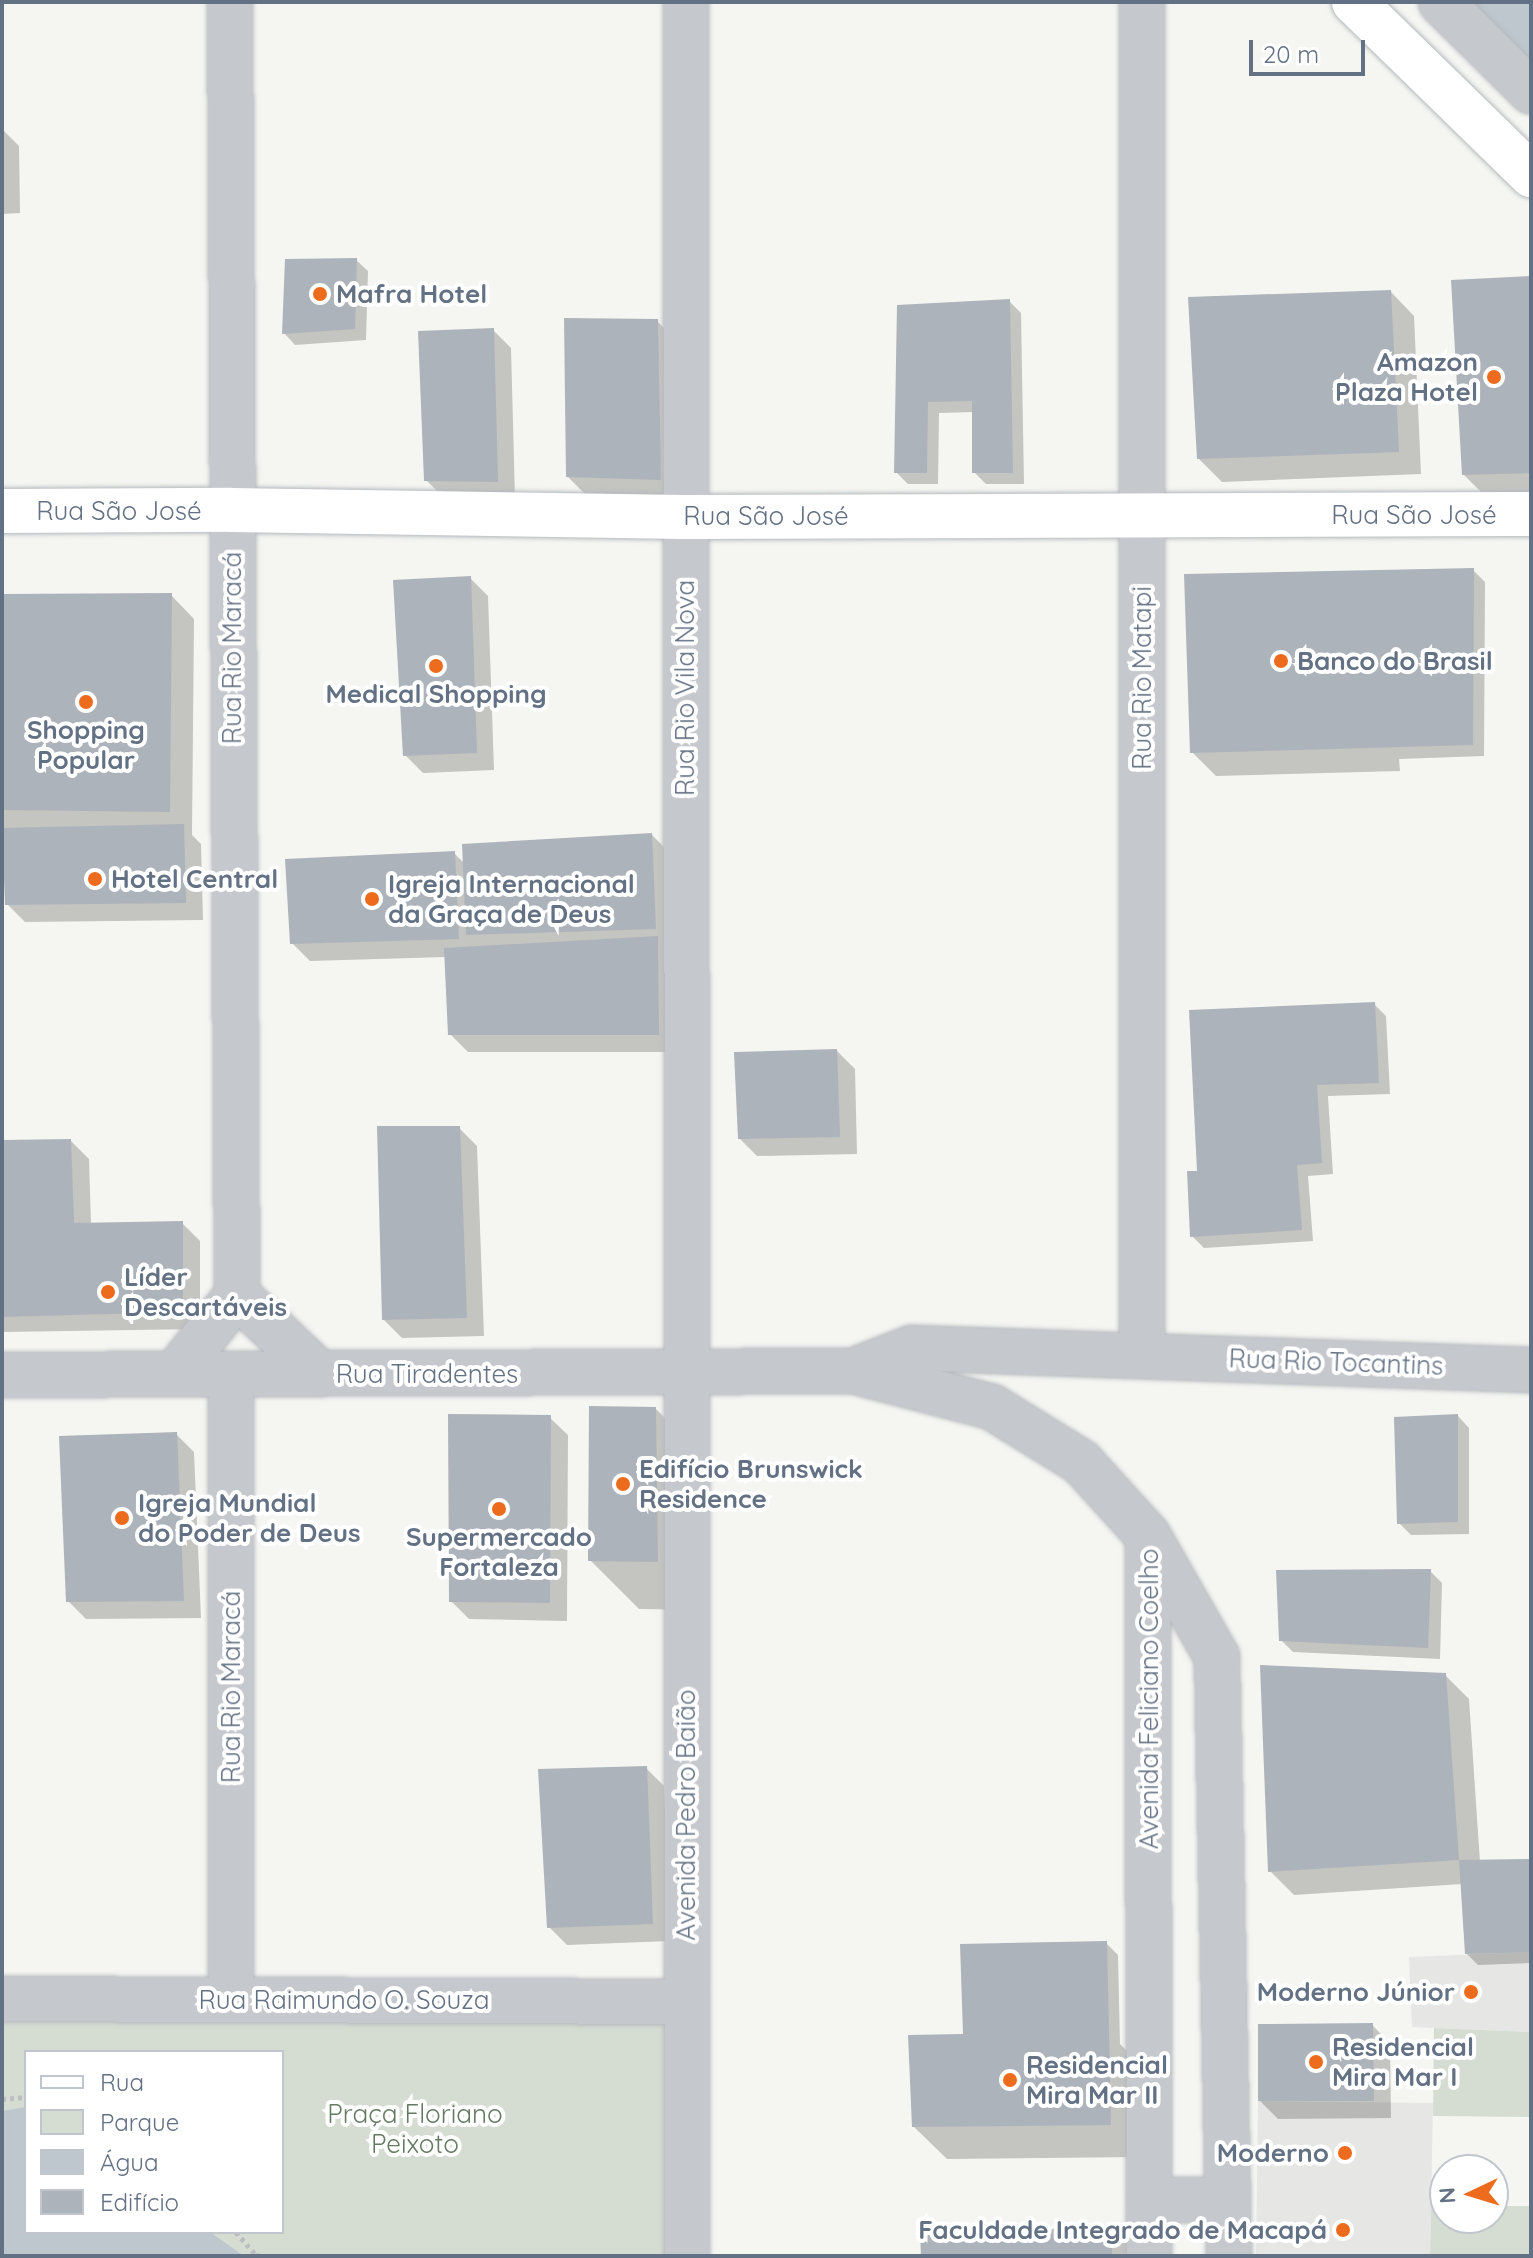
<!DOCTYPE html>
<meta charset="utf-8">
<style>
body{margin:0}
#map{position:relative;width:1533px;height:2258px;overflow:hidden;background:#f5f6f2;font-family:Quicksand,sans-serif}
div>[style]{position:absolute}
.built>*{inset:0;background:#e6e6e5}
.green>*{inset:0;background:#d5ddd3}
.water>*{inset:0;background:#bec7ce}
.shadow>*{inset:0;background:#0003}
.building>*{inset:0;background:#adb3ba}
.path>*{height:5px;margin-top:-2.5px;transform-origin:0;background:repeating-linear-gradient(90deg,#bcbec1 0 4px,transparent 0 8px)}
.roads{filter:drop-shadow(0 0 2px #b6b9be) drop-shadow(0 0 2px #b6b9be)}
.minor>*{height:44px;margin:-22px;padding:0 22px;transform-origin:22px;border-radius:22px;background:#c5c8cc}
.major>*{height:44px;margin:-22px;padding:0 22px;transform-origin:22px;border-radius:22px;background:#fff}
.dots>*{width:22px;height:22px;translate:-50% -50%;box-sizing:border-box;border:4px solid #fff;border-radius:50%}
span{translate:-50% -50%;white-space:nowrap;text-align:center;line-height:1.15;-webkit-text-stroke:8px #fff;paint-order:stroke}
.poi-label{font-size:26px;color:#637184;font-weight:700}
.left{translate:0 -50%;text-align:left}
.right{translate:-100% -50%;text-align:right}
.street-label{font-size:26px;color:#637184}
.park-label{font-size:26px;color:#647b62}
.frame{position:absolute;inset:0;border:4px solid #637184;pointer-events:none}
.legend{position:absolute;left:24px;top:2050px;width:260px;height:184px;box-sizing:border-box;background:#fff;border:2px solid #c1c6ce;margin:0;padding:10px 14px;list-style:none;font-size:24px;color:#637184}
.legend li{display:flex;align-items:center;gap:16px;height:40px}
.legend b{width:40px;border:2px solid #c1c6ce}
.north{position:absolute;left:1429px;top:2154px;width:80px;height:80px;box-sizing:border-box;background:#fff;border:2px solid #c1c6ce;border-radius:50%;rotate:266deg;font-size:22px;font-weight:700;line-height:32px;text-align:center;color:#637184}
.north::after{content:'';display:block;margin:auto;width:28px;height:36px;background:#ec6b1c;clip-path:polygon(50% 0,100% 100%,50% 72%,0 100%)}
.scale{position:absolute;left:1249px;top:40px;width:116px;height:36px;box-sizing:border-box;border:4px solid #637184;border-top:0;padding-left:10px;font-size:24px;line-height:28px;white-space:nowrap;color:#637184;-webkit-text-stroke:6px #fff;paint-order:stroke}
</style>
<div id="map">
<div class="built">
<div style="clip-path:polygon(1531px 1952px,1531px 2032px,1412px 2027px,1409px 1957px)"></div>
<div style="clip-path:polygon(1258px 2101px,1433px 2103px,1430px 2256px,1256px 2256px)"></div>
</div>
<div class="green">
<div style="clip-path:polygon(evenodd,2px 1999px,687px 2002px,687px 2256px,2px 2256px,2px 1999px,26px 2052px,282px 2052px,282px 2232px,26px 2232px,26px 2052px)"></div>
<div style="clip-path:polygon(1434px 2028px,1531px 2032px,1531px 2117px,1433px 2116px)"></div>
<div style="clip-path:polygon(1431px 2205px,1445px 2205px,1445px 2218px,1493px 2218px,1493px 2206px,1531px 2206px,1531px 2256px,1430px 2256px)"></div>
</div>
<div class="water">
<div style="clip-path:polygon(1468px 2px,1531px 2px,1531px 64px)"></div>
<div style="clip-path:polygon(26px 2107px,26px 2232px,210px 2232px,244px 2256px,2px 2256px,2px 2111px)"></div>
</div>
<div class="shadow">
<div style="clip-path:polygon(2px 114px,3px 130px,19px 146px,20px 213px,2px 214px)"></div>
<div style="clip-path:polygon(356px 260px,368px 271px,366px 340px,295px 345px,284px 333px)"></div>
<div style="clip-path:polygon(1531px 278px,1531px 497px,1487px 498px,1463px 474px)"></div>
<div style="clip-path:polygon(1391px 292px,1414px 316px,1421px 474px,1222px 482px,1198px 458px)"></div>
<div style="clip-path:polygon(1009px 301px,1021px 313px,1024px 484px,986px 484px,974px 472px,974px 412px,939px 413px,938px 484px,908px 484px,896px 472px,899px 307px)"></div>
<div style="clip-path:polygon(657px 321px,675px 339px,678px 497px,586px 495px,568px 477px)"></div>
<div style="clip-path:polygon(493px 330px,511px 348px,515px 499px,444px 498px,426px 480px)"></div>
<div style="clip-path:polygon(1473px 570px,1485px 582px,1484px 756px,1399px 759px,1400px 771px,1216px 776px,1192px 752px)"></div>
<div style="clip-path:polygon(470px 578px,488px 596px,494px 770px,423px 773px,405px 755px)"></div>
<div style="clip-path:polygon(171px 595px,194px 619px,192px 835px,201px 844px,203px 920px,25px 922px,7px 904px,2px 833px,2px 596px)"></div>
<div style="clip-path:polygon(652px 835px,670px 853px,676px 1052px,468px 1052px,450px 1034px,446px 957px,310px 961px,292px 943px,454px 853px,465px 864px)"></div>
<div style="clip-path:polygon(1374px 1004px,1386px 1016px,1390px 1094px,1328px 1096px,1333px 1174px,1308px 1176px,1313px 1241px,1204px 1248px,1192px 1236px,1199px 1173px)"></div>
<div style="clip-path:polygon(837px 1051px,855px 1069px,857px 1154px,757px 1156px,739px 1138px)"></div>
<div style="clip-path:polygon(459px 1128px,477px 1146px,484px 1336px,402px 1338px,384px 1320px)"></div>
<div style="clip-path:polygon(71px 1141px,89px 1159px,91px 1224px,182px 1223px,200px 1241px,200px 1329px,2px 1332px,2px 1142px)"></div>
<div style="clip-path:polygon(656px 1409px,705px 1458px,706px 1610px,639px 1609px,590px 1560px)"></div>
<div style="clip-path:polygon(1458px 1416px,1469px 1428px,1469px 1534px,1411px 1535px,1399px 1523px)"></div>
<div style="clip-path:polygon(550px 1418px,568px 1435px,567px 1621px,469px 1619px,451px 1601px)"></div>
<div style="clip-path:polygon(176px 1434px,194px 1452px,201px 1618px,86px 1619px,68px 1601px)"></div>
<div style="clip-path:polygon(1430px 1571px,1442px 1583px,1440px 1659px,1293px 1652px,1281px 1640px)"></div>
<div style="clip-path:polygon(1445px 1675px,1469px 1699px,1480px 1862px,1531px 1861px,1531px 1963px,1478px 1965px,1466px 1953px,1462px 1884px,1294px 1895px,1270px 1871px)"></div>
<div style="clip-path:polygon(646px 1768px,664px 1786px,670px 1941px,567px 1945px,549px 1927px)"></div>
<div style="clip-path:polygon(1106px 1943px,1118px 1955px,1120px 2044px,1141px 2065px,1143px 2157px,947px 2159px,913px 2126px)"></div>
<div style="clip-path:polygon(1372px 2025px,1390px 2043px,1391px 2118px,1278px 2119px,1260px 2101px)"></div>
<div style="clip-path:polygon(1111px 2228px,1139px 2256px,923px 2256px)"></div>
</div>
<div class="building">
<div style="clip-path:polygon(357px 258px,355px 329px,282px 334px,285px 259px)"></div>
<div style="clip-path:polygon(1531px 276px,1531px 473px,1462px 475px,1451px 280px)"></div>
<div style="clip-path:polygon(1391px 290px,1399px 452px,1197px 459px,1188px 297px)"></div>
<div style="clip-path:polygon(1010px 299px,1013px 473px,972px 473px,972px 401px,928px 402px,927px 473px,894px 473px,897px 305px)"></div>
<div style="clip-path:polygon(564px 318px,658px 319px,661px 480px,566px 477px)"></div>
<div style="clip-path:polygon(494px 328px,498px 482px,424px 481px,418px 331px)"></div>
<div style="clip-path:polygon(1474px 568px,1473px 745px,1190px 753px,1184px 574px)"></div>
<div style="clip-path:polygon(471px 576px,477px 753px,403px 756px,393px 580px)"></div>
<div style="clip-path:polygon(172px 593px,170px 812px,2px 810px,2px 594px)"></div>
<div style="clip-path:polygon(184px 824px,186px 903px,5px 905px,2px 828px)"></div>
<div style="clip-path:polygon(652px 833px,656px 929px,466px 935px,462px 844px)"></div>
<div style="clip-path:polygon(455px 851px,459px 939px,290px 944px,285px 859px)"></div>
<div style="clip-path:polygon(658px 936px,659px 1035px,448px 1035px,444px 948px)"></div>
<div style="clip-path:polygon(1375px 1002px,1379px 1083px,1317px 1085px,1322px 1163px,1297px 1165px,1302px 1230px,1190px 1237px,1187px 1171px,1197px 1171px,1189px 1010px)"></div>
<div style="clip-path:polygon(837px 1049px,840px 1137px,738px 1139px,734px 1052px)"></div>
<div style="clip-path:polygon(377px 1126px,460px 1126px,467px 1318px,382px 1320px)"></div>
<div style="clip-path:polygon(71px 1139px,74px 1223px,183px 1221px,183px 1312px,2px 1317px,2px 1140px)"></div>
<div style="clip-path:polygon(589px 1406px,656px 1407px,658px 1562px,588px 1561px)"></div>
<div style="clip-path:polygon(448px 1414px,551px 1415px,550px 1603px,449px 1602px)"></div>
<div style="clip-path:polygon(1458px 1414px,1458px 1522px,1397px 1524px,1394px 1417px)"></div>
<div style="clip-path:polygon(177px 1432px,184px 1601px,66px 1602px,59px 1436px)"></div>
<div style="clip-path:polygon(1431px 1569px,1428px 1648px,1279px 1641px,1276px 1570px)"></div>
<div style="clip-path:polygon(1260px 1665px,1446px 1673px,1459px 1860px,1268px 1872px)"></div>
<div style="clip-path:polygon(647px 1766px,653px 1924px,547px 1928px,538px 1769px)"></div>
<div style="clip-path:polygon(1531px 1859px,1531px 1952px,1465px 1954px,1459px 1860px)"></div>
<div style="clip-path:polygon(1107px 1941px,1111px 2125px,912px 2127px,908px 2035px,963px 2034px,960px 1944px)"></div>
<div style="clip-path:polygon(1373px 2023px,1374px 2101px,1258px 2101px,1258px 2024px)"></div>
<div style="clip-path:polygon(1112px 2226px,1112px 2256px,921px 2256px,920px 2233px)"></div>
</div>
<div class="path">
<div style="left:2px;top:2099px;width:24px;rotate:-5deg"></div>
<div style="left:236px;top:2232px;width:30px;rotate:49deg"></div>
<div style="left:256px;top:2255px;width:8px;rotate:7deg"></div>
</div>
<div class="roads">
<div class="minor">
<div style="left:686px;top:2px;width:2254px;rotate:89.97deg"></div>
<div style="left:1441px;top:2px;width:127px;rotate:44.7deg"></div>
<div style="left:237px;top:1295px;width:115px;rotate:43.6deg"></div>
<div style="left:1142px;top:1353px;width:1351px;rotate:-90deg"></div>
<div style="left:853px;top:1371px;width:63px;rotate:-21.3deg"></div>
<div style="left:912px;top:1348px;width:619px;rotate:2.04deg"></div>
<div style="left:175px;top:1374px;width:100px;rotate:-51.9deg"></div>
<div style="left:237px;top:1295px;width:1293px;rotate:-90.31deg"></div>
<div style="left:2px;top:1375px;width:851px;rotate:-0.27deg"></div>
<div style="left:853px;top:1371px;width:144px;rotate:14.5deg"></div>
<div style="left:992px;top:1407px;width:105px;rotate:31.7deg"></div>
<div style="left:1081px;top:1462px;width:100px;rotate:47.8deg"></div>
<div style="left:1148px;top:1536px;width:139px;rotate:60.3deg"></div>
<div style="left:1217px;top:1657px;width:599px;rotate:88.85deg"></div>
<div style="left:1148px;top:1539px;width:717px;rotate:89.92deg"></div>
<div style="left:2px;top:1999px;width:685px;rotate:0.25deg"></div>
<div style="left:231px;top:2000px;width:626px;rotate:-90deg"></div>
<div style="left:1149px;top:2200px;width:79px"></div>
</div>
<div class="major">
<div style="left:1354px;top:2px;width:248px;rotate:44.3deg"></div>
<div style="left:2px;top:511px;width:229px;rotate:-0.3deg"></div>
<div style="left:231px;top:510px;width:453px;rotate:0.9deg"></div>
<div style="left:684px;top:517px;width:847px;rotate:-0.2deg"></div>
</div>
</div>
<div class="dots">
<div style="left:320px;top:294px;background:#ec6b1c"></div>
<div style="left:1494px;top:377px;background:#ec6b1c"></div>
<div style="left:1281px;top:661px;background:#ec6b1c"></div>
<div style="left:436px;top:666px;background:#ec6b1c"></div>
<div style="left:86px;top:702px;background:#ec6b1c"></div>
<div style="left:95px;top:879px;background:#ec6b1c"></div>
<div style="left:372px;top:899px;background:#ec6b1c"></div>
<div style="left:108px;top:1292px;background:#ec6b1c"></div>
<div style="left:623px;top:1484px;background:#ec6b1c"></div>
<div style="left:499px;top:1509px;background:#ec6b1c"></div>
<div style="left:122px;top:1518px;background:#ec6b1c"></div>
<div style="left:1471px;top:1992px;background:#ec6b1c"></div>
<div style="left:1316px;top:2062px;background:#ec6b1c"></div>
<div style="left:1010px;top:2080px;background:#ec6b1c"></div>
<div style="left:1345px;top:2153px;background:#ec6b1c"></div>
<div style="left:1343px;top:2230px;background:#ec6b1c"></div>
</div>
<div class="poi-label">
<span class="left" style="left:336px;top:294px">Mafra Hotel</span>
<span class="right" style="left:1478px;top:377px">Amazon<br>Plaza Hotel</span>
<span class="left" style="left:1297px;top:661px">Banco do Brasil</span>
<span style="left:436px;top:694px">Medical Shopping</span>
<span style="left:86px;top:745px">Shopping<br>Popular</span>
<span class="left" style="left:111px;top:879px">Hotel Central</span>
<span class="left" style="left:388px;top:899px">Igreja Internacional<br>da Graça de Deus</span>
<span class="left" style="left:124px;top:1292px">Líder<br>Descartáveis</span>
<span class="left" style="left:639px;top:1484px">Edifício Brunswick<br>Residence</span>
<span class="left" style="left:138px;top:1518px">Igreja Mundial<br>do Poder de Deus</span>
<span style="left:499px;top:1552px">Supermercado<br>Fortaleza</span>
<span class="right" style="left:1455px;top:1992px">Moderno Júnior</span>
<span class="left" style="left:1332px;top:2062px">Residencial<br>Mira Mar I</span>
<span class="left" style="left:1026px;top:2080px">Residencial<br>Mira Mar II</span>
<span class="right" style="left:1329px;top:2153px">Moderno</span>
<span class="right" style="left:1327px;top:2230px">Faculdade Integrado de Macapá</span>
</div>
<div class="street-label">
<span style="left:119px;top:511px">Rua São José</span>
<span style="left:1414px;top:515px">Rua São José</span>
<span style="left:766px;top:516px">Rua São José</span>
<span style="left:232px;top:648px;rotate:-90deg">Rua Rio Maracá</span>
<span style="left:1142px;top:678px;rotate:-90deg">Rua Rio Matapi</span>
<span style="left:685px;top:688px;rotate:-90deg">Rua Rio Vila Nova</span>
<span style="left:1336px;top:1362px;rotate:2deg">Rua Rio Tocantins</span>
<span style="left:427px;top:1374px">Rua Tiradentes</span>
<span style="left:231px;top:1687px;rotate:-90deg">Rua Rio Maracá</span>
<span style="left:1149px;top:1699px;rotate:-90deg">Avenida Feliciano Coelho</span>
<span style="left:686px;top:1815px;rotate:-90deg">Avenida Pedro Baião</span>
<span style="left:344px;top:2000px">Rua Raimundo O. Souza</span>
</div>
<div class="park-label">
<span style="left:415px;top:2129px">Praça Floriano<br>Peixoto</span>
</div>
<div class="frame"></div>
<ul class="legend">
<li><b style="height:10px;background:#fff"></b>Rua</li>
<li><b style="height:22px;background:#d5ddd3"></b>Parque</li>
<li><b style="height:22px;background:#bec7ce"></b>Água</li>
<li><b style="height:22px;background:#adb3ba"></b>Edifício</li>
</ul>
<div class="north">N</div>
<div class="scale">20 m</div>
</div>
